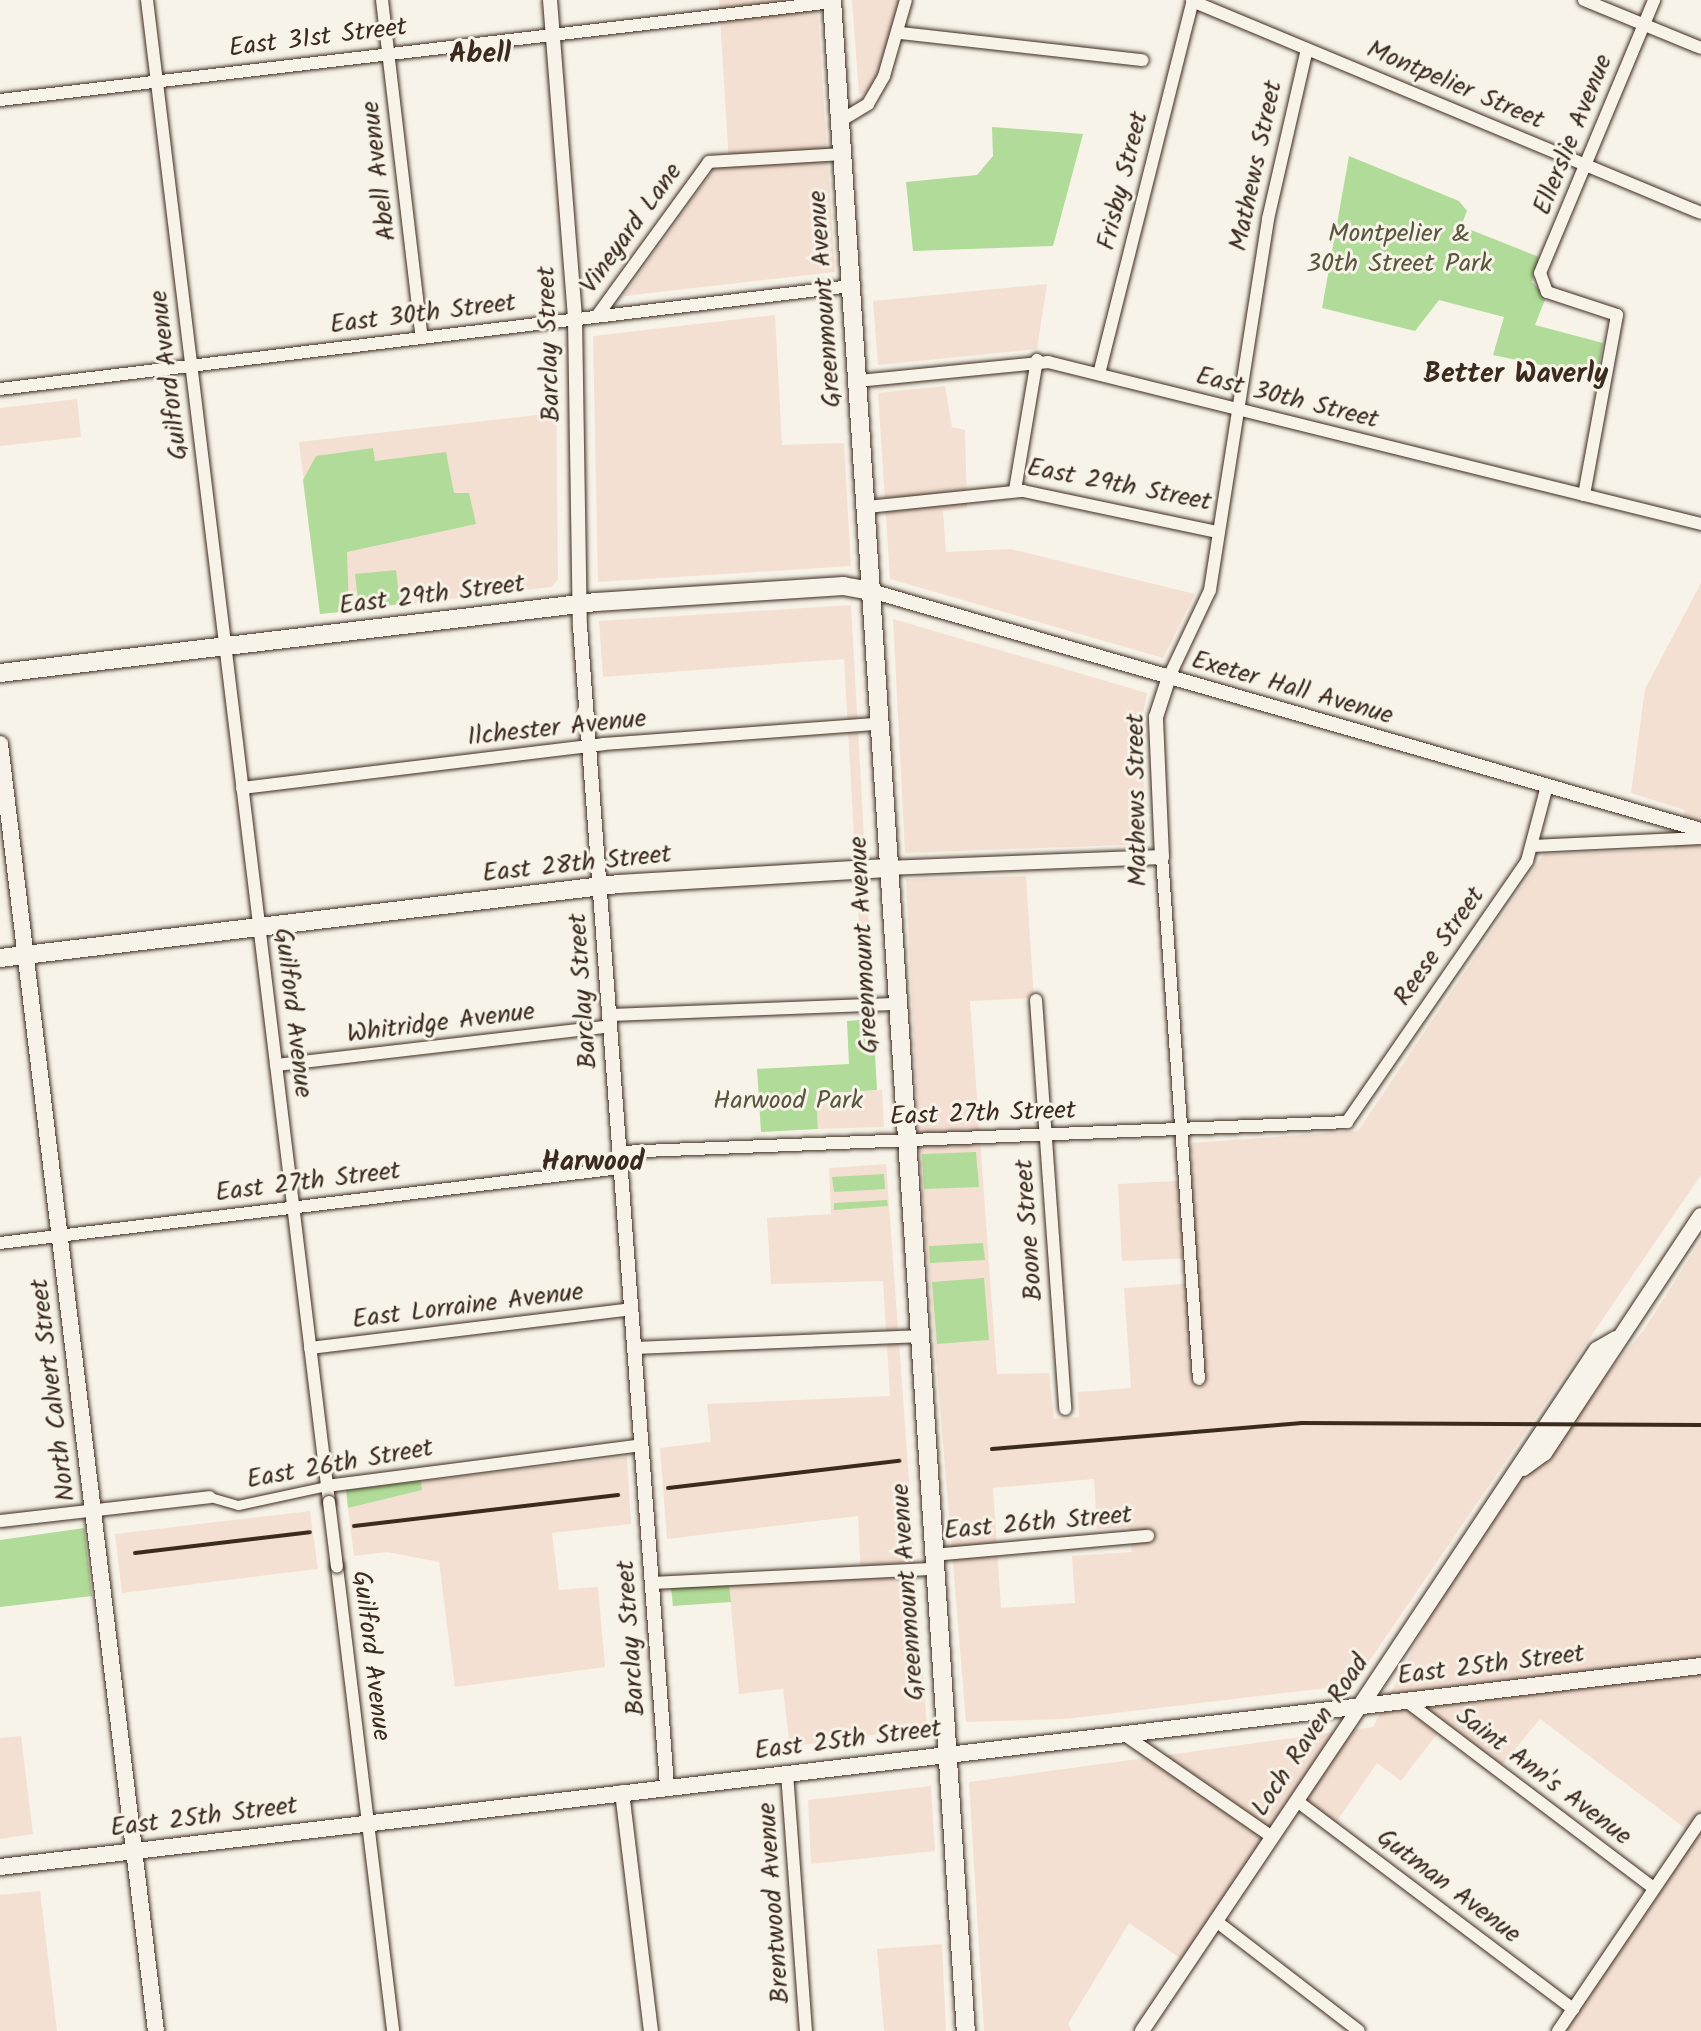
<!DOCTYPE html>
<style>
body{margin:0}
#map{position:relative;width:1701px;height:2031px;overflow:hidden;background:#f7f3e8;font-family:Kalam,sans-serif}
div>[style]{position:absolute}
.built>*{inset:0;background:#f4e0d3}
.green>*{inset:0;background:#b0db98}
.roads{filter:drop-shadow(0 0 2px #3b2a1e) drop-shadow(0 0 2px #3b2a1e)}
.pedestrian>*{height:9px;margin:-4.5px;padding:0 4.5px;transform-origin:4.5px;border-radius:4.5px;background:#f7f3e8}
.minor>*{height:12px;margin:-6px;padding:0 6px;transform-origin:6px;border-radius:6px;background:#f7f3e8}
.tertiary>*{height:14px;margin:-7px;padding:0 7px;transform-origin:7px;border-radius:7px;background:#f7f3e8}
.secondary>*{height:16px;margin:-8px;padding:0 8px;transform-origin:8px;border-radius:8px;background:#f7f3e8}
.primary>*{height:18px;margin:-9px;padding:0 9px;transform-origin:9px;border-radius:9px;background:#f7f3e8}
.rail>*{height:4px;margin:-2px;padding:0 2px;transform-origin:2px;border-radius:2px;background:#3b2a1e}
.bridges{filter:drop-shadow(0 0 2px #3b2a1e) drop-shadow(0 0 2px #3b2a1e)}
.minor-bridge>*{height:12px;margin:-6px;padding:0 6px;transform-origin:6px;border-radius:6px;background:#f7f3e8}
span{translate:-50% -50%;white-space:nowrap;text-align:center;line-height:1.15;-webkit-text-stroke:6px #f7f3e8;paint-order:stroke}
.street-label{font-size:26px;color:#3b2a1e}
.park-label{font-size:26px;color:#58563c}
.neighbourhood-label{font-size:28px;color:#3b2a1e;font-weight:700}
</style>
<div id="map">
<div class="built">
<div style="clip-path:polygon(719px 0,817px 0,835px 272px,624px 296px,717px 165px,729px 164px)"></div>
<div style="clip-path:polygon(852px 0,899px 0,886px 61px,868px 93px,859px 94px)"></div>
<div style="clip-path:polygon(1047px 284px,1037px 349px,878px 365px,873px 301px)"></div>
<div style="clip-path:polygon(775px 315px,782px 445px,844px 443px,851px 566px,598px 582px,593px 336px)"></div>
<div style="clip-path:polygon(556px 382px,558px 579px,552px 587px,320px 614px,299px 442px,537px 415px)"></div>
<div style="clip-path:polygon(945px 386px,952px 427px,965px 430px,967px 508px,943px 511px,946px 552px,1011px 549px,1195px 594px,1163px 658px,890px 579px,878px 393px)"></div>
<div style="clip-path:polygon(77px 399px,81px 437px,0 446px,0 408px)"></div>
<div style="clip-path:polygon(evenodd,1701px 583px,1701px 1175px,1353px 1685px,1065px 1719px,966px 1722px,919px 1152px,906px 879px,1026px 876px,1034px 998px,970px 1001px,997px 1374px,1049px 1373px,1054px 1419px,1079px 1417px,1078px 1392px,1131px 1388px,1124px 1288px,1198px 1283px,1196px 1258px,1122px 1261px,1118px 1184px,1192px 1180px,1191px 1143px,1358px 1131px,1544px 854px,1674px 849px,1685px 810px,1631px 793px,1645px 689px,1701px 583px,1094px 1479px,1097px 1529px,1129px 1527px,1132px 1552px,1072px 1556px,1075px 1603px,1001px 1608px,993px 1488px,1094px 1479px)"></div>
<div style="clip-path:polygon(851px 605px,873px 998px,863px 997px,844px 659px,603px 677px,599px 621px)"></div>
<div style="clip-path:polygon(893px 619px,1147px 693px,1140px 729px,1148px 844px,905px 853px)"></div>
<div style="clip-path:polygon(882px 1090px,884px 1127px,818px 1129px,816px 1094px)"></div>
<div style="clip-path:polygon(886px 1164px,927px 1727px,790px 1747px,783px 1689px,739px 1694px,729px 1584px,861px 1577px,858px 1516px,667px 1539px,660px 1448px,711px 1442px,707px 1404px,890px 1396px,883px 1281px,771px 1284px,767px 1218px,831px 1214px,829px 1168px)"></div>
<div style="clip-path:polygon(1701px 1240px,1701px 2031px,1558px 2031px,1694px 1835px,1540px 1719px,1497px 1771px,1443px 1726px,1401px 1781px,1377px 1763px,1330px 1831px,1297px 1807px,1190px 1965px,1129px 1923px,1068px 2024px,1072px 2031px,984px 2031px,969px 1782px,1373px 1727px,1449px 1580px,1521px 1477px,1644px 1330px)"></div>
<div style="clip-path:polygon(627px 1457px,631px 1524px,552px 1533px,559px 1590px,598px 1587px,605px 1667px,455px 1687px,439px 1562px,387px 1552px,354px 1556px,348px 1508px,422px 1490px,421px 1481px)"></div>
<div style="clip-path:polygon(310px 1511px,318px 1569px,122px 1593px,115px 1534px)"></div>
<div style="clip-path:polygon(21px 1736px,33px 1834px,0 1839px,0 1738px)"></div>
<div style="clip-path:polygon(931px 1786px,935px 1851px,811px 1864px,808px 1800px)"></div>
<div style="clip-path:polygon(40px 1891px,57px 2031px,0 2031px,0 1895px)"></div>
<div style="clip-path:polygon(942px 1944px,946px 2031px,884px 2031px,877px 1949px)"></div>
</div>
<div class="green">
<div style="clip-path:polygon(992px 127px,1083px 134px,1053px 246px,913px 251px,906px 182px,977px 175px,993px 156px)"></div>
<div style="clip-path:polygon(1349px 156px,1459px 201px,1467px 211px,1461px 226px,1539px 257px,1532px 282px,1546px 297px,1535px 325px,1603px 343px,1597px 377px,1493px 355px,1504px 317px,1439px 300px,1415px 331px,1322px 308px)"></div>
<div style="clip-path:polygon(373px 448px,375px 461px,446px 452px,454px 493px,469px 493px,476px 524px,347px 552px,349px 611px,320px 614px,303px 480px,316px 456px)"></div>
<div style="clip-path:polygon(396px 570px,400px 604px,359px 609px,355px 574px)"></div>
<div style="clip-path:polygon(873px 1019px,877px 1090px,816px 1094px,818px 1129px,761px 1132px,757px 1069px,849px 1064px,847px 1021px)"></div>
<div style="clip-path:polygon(976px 1152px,979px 1187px,924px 1189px,922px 1154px)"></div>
<div style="clip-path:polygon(884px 1174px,885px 1189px,834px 1192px,832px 1177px)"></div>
<div style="clip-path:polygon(887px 1200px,888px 1206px,834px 1210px,834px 1203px)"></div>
<div style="clip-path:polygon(983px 1243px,985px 1260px,930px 1263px,929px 1246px)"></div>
<div style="clip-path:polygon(984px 1278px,989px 1340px,937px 1344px,932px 1282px)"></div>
<div style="clip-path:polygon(421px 1481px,422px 1490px,348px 1508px,346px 1490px)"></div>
<div style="clip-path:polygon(84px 1528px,92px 1596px,0 1607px,0 1540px)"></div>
<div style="clip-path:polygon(729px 1584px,731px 1602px,673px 1606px,671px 1588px)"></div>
</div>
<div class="roads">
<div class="pedestrian">
<div style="left:210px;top:1497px;width:29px;rotate:16deg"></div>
<div style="left:238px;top:1505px;width:91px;rotate:-12.1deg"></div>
</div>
<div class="minor">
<div style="left:147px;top:0;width:1513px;rotate:83.09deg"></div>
<div style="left:382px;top:0;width:340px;rotate:83.3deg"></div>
<div style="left:1584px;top:0;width:126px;rotate:22.3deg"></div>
<div style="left:1192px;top:1px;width:551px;rotate:22.61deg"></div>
<div style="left:900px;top:33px;width:244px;rotate:6.4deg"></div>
<div style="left:0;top:100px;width:839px;rotate:-6.71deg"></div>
<div style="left:840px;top:121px;width:33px;rotate:-31deg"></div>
<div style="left:868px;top:104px;width:32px;rotate:-60deg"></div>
<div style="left:884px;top:76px;width:79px;rotate:-73.9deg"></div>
<div style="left:597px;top:316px;width:190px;rotate:-54deg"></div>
<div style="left:709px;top:162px;width:133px;rotate:-3.4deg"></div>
<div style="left:1099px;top:374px;width:386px;rotate:-75.9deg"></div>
<div style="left:858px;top:381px;width:191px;rotate:-5.7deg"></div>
<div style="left:1048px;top:362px;width:673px;rotate:13.93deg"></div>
<div style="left:0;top:389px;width:857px;rotate:-6.9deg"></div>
<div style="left:1015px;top:490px;width:132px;rotate:-80.4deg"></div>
<div style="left:1584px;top:495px;width:183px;rotate:-79.6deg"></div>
<div style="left:1617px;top:315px;width:74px;rotate:-161.8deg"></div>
<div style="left:1547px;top:292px;width:20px;rotate:-110deg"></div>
<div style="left:1540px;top:273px;width:296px;rotate:-67.3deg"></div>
<div style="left:867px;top:507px;width:157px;rotate:-5.9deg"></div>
<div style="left:1023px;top:491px;width:199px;rotate:11.9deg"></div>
<div style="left:1168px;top:679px;width:98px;rotate:-64.7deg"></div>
<div style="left:1210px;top:590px;width:376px;rotate:-81.1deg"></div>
<div style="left:1268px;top:219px;width:174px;rotate:-77.1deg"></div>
<div style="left:242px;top:788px;width:364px;rotate:-6.9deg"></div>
<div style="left:603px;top:744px;width:276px;rotate:-4.2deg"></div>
<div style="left:1533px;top:846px;width:168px;rotate:-2.7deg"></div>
<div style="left:1162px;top:857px;width:523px;rotate:85.95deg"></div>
<div style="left:1036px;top:1000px;width:410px;rotate:85.9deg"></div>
<div style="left:610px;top:1015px;width:284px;rotate:-2.2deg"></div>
<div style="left:276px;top:1065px;width:337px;rotate:-6.6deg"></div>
<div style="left:620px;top:1152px;width:728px;rotate:-2.36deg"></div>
<div style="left:1347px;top:1122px;width:317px;rotate:-55.4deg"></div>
<div style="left:1527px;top:861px;width:78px;rotate:-75.1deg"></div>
<div style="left:0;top:1243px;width:626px;rotate:-6.89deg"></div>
<div style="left:310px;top:1348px;width:323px;rotate:-6.9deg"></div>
<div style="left:634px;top:1348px;width:283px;rotate:-2.4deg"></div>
<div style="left:327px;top:1486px;width:317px;rotate:-7.4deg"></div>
<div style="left:0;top:1521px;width:211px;rotate:-6.5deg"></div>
<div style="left:933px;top:1555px;width:216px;rotate:-5.1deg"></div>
<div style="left:337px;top:1567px;width:467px;rotate:83.1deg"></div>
<div style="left:653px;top:1583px;width:281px;rotate:-2.9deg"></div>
<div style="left:1405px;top:1700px;width:312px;rotate:37.1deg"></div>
<div style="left:1122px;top:1733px;width:183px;rotate:34.7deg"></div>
<div style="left:787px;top:1773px;width:259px;rotate:85.8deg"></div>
<div style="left:1297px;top:1801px;width:346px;rotate:37deg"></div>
<div style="left:1216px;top:1921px;width:180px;rotate:37.6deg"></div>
<div style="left:1558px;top:2031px;width:255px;rotate:-55.9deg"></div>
</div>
<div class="tertiary">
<div style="left:550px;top:0;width:319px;rotate:85.5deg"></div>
<div style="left:575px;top:318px;width:308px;rotate:89.1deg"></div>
<div style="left:580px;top:626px;width:1164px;rotate:85.71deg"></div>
<div style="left:871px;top:591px;width:864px;rotate:16.06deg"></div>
<div style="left:887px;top:868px;width:275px;rotate:-2.3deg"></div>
<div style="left:1162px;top:857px;width:140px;rotate:-92.5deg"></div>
<div style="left:1156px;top:717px;width:40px;rotate:-72deg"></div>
<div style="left:622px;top:1792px;width:241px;rotate:83.1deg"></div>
<div style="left:1142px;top:2031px;width:393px;rotate:-56.1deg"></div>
</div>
<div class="secondary">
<div style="left:0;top:744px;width:1296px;rotate:83.09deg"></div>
<div style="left:1523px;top:1468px;width:26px;rotate:-36deg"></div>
<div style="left:1544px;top:1453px;width:284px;rotate:-56.5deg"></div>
<div style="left:1361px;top:1705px;width:426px;rotate:-56.4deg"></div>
<div style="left:1597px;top:1350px;width:22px;rotate:-30deg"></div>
<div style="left:0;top:1867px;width:1713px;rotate:-6.74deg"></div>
</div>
<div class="primary">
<div style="left:832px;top:0;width:2035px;rotate:86.23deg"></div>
<div style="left:0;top:673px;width:600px;rotate:-6.79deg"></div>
<div style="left:596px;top:602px;width:248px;rotate:-3.7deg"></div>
<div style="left:843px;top:586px;width:28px;rotate:10deg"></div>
<div style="left:0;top:958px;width:623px;rotate:-6.82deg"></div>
<div style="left:619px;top:884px;width:268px;rotate:-3.4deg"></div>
</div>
</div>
<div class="rail">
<div style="left:992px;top:1449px;width:311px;rotate:-4.8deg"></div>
<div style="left:1302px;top:1423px;width:399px;rotate:0.3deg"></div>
<div style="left:668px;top:1488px;width:233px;rotate:-6.7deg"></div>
<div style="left:354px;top:1526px;width:266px;rotate:-6.7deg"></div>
<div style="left:135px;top:1553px;width:176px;rotate:-6.8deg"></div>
</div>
<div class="bridges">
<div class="minor-bridge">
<div style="left:329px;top:1502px;width:65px;rotate:83deg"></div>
</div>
</div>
<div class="street-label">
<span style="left:318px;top:39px;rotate:-7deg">East 31st Street</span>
<span style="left:1455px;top:86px;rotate:23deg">Montpelier Street</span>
<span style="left:1574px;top:135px;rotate:-68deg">Ellerslie Avenue</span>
<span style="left:1257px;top:166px;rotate:-78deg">Mathews Street</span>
<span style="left:380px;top:171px;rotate:-97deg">Abell Avenue</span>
<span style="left:1124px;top:181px;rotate:-76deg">Frisby Street</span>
<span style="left:632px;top:229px;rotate:-54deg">Vineyard Lane</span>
<span style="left:826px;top:299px;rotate:-94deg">Greenmount Avenue</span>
<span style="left:423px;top:315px;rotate:-7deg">East 30th Street</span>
<span style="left:550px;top:344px;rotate:-92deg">Barclay Street</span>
<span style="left:170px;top:375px;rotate:-97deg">Guilford Avenue</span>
<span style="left:1287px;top:399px;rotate:14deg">East 30th Street</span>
<span style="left:1119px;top:486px;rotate:11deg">East 29th Street</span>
<span style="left:432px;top:596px;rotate:-7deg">East 29th Street</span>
<span style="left:1292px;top:689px;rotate:16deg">Exeter Hall Avenue</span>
<span style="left:557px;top:729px;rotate:-6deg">Ilchester Avenue</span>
<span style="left:1138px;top:800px;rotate:-91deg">Mathews Street</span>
<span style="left:577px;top:865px;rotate:-6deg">East 28th Street</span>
<span style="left:865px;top:945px;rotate:-93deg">Greenmount Avenue</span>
<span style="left:1440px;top:947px;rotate:-55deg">Reese Street</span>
<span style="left:584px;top:991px;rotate:-94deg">Barclay Street</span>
<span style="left:292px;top:1013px;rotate:83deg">Guilford Avenue</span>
<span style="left:441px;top:1024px;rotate:-7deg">Whitridge Avenue</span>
<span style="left:983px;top:1115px;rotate:-2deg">East 27th Street</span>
<span style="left:308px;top:1183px;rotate:-7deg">East 27th Street</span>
<span style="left:1030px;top:1230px;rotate:-94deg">Boone Street</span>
<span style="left:468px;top:1307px;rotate:-7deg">East Lorraine Avenue</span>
<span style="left:54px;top:1390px;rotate:-97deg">North Calvert Street</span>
<span style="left:340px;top:1465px;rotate:-10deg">East 26th Street</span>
<span style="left:1038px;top:1524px;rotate:-5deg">East 26th Street</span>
<span style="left:909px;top:1592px;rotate:-94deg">Greenmount Avenue</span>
<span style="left:632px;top:1638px;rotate:-94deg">Barclay Street</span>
<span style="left:370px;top:1656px;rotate:83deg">Guilford Avenue</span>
<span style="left:1491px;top:1666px;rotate:-7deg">East 25th Street</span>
<span style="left:1311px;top:1736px;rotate:-56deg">Loch Raven Road</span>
<span style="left:848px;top:1741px;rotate:-7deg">East 25th Street</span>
<span style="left:1543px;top:1777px;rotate:37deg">Saint Ann's Avenue</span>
<span style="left:204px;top:1818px;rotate:-7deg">East 25th Street</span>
<span style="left:1448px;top:1887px;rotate:37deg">Gutman Avenue</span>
<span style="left:775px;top:1903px;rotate:-94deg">Brentwood Avenue</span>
</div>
<div class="park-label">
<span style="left:1399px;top:250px">Montpelier &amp;<br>30th Street Park</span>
<span style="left:788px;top:1102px">Harwood Park</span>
</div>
<div class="neighbourhood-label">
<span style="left:480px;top:55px">Abell</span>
<span style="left:1516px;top:375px">Better Waverly</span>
<span style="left:593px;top:1163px">Harwood</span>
</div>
</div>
